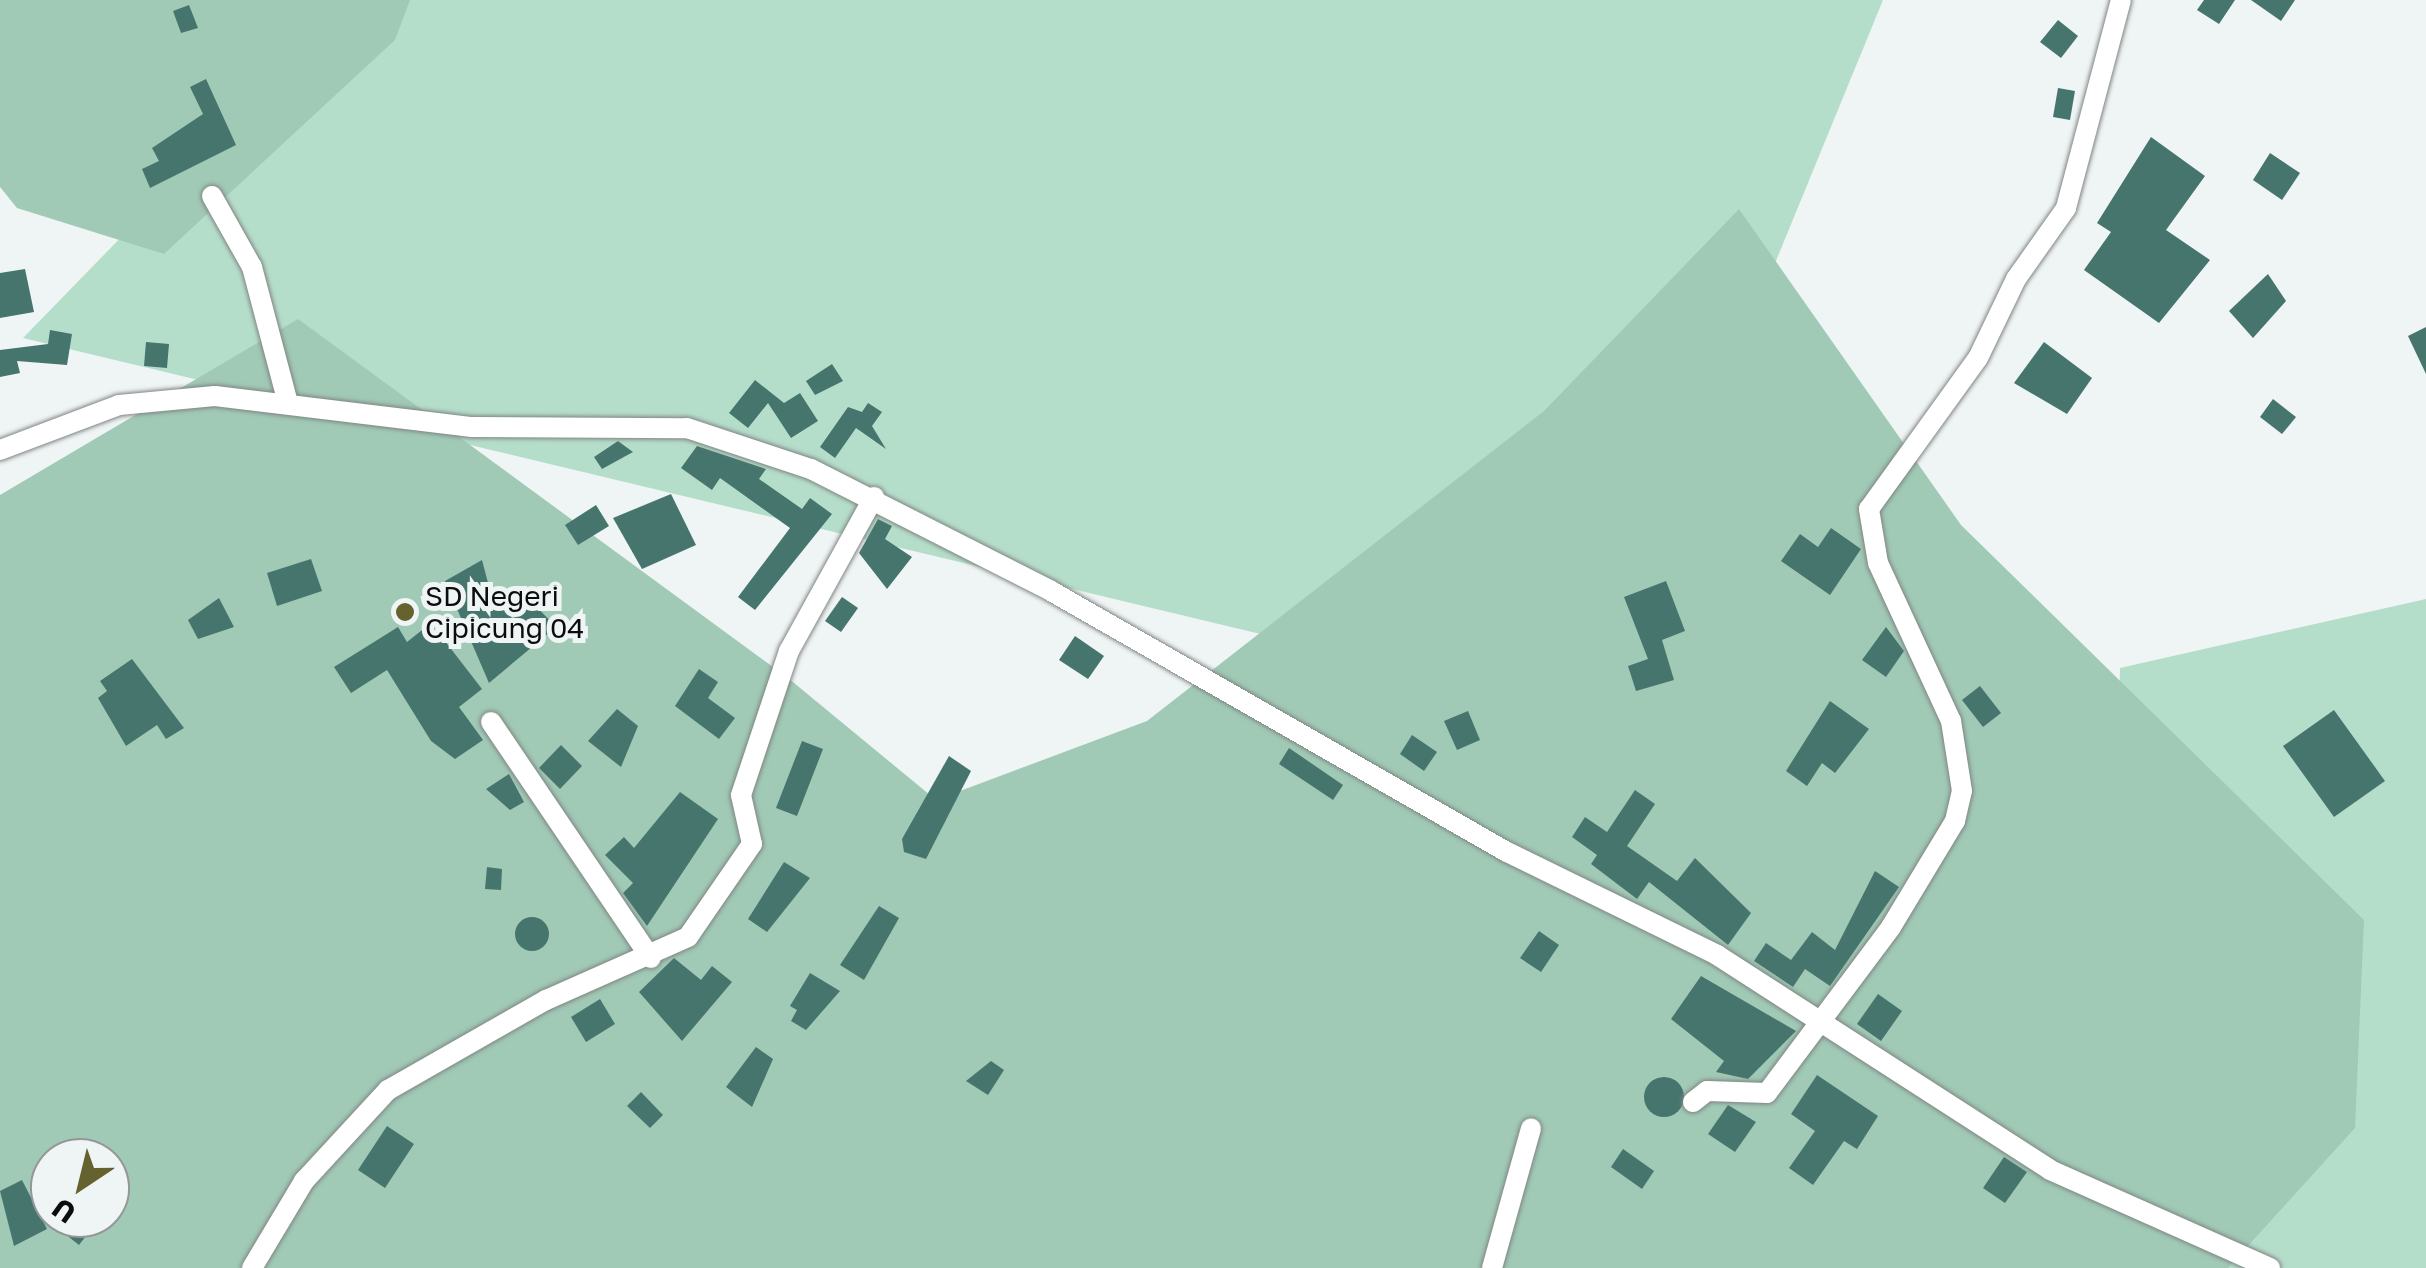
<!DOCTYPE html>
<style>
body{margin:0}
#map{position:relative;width:2426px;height:1268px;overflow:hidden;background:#eff4f5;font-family:"Golos Text",sans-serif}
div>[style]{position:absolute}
.green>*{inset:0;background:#b5deca}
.forest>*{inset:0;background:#a0cab5}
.building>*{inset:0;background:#46756e}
.round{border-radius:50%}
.roads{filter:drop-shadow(0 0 2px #808585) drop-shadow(0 0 2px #808585)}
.minor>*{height:20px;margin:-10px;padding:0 10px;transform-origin:10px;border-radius:10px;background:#fff}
.dots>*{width:28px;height:28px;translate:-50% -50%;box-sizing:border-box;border:5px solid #eff4f5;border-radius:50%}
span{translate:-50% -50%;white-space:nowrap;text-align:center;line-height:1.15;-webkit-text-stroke:10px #eff4f5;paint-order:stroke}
.poi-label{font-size:28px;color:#0b0c0d}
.left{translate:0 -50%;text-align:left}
.north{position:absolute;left:30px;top:1138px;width:100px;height:100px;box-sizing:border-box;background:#eff4f5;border:2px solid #949798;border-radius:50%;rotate:215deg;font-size:28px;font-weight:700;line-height:40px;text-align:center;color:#0b0c0d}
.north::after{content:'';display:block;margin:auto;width:35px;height:45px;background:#65622f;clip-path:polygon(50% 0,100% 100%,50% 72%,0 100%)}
</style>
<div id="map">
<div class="green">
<div style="clip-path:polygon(352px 0,1883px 0,1771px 273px,1373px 661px,23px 338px)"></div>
<div style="clip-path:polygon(2426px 599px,2426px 1268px,2107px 1268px,2120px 668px)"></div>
</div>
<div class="forest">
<div style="clip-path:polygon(0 0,410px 0,395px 40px,164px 254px,17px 208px,0 187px)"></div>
<div style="clip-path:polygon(evenodd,1739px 209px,1961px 525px,2364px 920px,2355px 1128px,2228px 1268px,0 1268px,0 495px,298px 319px,788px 678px,936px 800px,1147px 721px,1544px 411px,1739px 209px,50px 1158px,110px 1158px,110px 1218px,50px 1218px,50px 1158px)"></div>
</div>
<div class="building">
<div style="clip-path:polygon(2204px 0,2235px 0,2219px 24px,2197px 10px)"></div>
<div style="clip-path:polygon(2251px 0,2295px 0,2281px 21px)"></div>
<div style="clip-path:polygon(189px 5px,198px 28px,181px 33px,173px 11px)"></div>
<div style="clip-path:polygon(2058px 20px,2078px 36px,2061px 58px,2040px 42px)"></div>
<div style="clip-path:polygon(206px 79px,236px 145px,150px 188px,142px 169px,159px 161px,152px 148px,203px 114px,190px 87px)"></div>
<div style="clip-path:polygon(2058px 88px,2075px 91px,2070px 120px,2053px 117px)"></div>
<div style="clip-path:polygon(2151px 137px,2205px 176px,2166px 230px,2210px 260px,2159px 323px,2084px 270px,2111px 232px,2097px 223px)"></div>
<div style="clip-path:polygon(2270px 153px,2300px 173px,2282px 200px,2253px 180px)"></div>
<div style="clip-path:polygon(25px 269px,34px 312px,0 318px,0 273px)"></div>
<div style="clip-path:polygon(2268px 274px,2286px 301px,2253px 338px,2229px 311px)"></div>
<div style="clip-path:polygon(2426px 327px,2426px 374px,2408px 336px)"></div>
<div style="clip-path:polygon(50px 330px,72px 334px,67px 365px,17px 361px,20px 373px,0 377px,0 350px,48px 344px)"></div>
<div style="clip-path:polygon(146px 342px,169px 344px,167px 368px,144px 366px)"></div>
<div style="clip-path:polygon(2044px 342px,2092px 378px,2067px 414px,2014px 383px)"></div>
<div style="clip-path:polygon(832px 364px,843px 381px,815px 395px,806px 381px)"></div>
<div style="clip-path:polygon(755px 380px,784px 403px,800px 393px,818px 421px,791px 438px,768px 403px,748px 428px,729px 413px)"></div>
<div style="clip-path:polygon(2273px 399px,2296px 417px,2282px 434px,2260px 417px)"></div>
<div style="clip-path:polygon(868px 403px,882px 412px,872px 426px,886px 449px,856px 428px,835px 458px,820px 447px,848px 407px,862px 412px)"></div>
<div style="clip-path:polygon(618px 441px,633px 452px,602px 469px,594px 457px)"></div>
<div style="clip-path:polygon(697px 446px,766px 469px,759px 479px,802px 509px,810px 498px,832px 514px,755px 610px,738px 597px,790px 528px,720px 478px,712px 490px,681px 468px)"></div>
<div style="clip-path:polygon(671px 494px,696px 545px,642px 569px,613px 518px)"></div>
<div style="clip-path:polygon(596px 505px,609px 526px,578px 545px,565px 525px)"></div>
<div style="clip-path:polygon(878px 519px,892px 526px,885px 539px,912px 557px,887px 589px,859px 553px)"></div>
<div style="clip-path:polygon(1831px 528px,1861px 549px,1830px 595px,1781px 561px,1800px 534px,1818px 547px)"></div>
<div style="clip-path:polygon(311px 559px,322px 591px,277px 606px,267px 573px)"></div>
<div style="clip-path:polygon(482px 560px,492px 598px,513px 619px,531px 601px,556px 627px,489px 683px,445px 581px)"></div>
<div style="clip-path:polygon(1666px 581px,1685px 631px,1662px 640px,1674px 680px,1636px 691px,1628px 666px,1648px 659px,1624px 597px)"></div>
<div style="clip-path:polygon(842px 597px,858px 608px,841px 632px,825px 621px)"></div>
<div style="clip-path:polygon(219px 598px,234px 627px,198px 639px,188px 620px)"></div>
<div style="clip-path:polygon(431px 623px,482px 689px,459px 707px,483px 740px,455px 759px,431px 741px,387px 670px,351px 693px,334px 667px,398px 627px,407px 642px)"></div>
<div style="clip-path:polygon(1886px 627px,1904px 651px,1886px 677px,1862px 660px)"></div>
<div style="clip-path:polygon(1075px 636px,1104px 656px,1088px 679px,1059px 660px)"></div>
<div style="clip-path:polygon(132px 659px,184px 728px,166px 739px,157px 725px,126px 746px,98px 698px,107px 691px,100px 681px)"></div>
<div style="clip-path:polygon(699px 669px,718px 682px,708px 698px,735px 718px,719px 739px,675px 706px)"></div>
<div style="clip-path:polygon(1980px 686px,2001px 713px,1983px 727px,1962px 700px)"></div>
<div style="clip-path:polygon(1830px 701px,1869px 729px,1835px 773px,1822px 763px,1807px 786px,1786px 771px)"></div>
<div style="clip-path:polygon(617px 709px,638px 726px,621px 767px,588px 741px)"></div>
<div style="clip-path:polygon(2334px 710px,2385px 781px,2334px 817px,2283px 746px)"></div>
<div style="clip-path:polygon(1468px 711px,1480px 740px,1457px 750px,1444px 721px)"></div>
<div style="clip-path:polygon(1412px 735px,1437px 752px,1424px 771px,1400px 754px)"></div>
<div style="clip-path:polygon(802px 741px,823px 749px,797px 816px,776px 808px)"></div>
<div style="clip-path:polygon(561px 745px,582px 766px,560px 789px,539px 768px)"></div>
<div style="clip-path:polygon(1289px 748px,1343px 785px,1333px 800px,1279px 764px)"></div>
<div style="clip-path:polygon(949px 756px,971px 771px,926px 859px,904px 852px,902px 839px)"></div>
<div style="clip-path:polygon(509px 774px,524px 802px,510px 810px,486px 789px)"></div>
<div style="clip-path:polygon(1635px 790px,1655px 804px,1627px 846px,1677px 881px,1695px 858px,1751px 913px,1728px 945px,1649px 882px,1637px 899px,1591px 864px,1597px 855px,1572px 837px,1585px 817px,1607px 832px)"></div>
<div style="clip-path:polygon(680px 792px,718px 819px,647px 926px,623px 893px,633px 883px,605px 855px,624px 837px,634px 848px)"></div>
<div style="clip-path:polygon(784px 862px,810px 878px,767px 932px,748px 919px)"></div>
<div style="clip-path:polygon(487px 867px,502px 869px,501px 890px,485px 889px)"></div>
<div style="clip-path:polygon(1875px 871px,1899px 887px,1830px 986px,1805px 969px,1793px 987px,1754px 961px,1766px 943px,1791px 960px,1812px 932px,1835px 950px)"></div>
<div style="clip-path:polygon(879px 906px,899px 918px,864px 980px,840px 965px)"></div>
<div class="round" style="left:515px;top:917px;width:34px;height:34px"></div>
<div style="clip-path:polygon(1539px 931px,1559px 945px,1541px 972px,1520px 958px)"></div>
<div style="clip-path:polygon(674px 958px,701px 980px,712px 966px,732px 982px,682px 1041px,639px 992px)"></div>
<div style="clip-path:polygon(810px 973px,840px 991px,806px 1030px,791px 1021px,797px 1010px,790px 1006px)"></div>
<div style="clip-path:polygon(1701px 976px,1796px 1031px,1748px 1079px,1716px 1072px,1724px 1061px,1671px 1019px)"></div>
<div style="clip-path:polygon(1878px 994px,1902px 1011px,1881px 1041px,1857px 1024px)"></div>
<div style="clip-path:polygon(600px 999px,615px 1024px,586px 1042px,571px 1017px)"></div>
<div style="clip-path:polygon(756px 1047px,773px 1059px,752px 1107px,726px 1087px)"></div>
<div style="clip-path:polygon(991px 1061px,1004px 1070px,988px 1095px,966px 1081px)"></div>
<div style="clip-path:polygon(1817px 1075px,1878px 1116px,1857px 1149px,1844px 1141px,1813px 1185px,1789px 1168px,1815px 1131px,1791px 1114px)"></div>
<div class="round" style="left:1644px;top:1077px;width:40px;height:40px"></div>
<div style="clip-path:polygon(641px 1092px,663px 1115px,650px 1128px,627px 1106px)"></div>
<div style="clip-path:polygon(1728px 1105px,1756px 1122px,1735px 1152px,1708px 1134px)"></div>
<div style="clip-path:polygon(387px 1126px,414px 1144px,385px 1188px,358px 1170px)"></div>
<div style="clip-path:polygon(1623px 1149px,1654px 1171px,1642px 1189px,1611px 1167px)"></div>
<div style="clip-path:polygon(2004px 1157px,2027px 1172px,2005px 1203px,1983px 1188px)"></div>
<div style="clip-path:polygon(22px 1180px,47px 1229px,14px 1246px,0 1191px)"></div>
<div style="clip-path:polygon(45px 1218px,100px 1218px,79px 1245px)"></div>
</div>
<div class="roads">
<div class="minor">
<div style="left:212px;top:196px;width:81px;rotate:60.6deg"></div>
<div style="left:252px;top:267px;width:141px;rotate:75.2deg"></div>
<div style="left:0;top:450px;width:127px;rotate:-20.7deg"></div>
<div style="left:119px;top:405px;width:96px;rotate:-5.4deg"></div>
<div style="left:215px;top:396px;width:259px;rotate:6.9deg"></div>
<div style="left:472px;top:427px;width:215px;rotate:0.3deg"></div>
<div style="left:687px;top:428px;width:131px;rotate:18.3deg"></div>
<div style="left:811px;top:469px;width:269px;rotate:26.9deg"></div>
<div style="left:1051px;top:591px;width:525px;rotate:29.79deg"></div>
<div style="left:1507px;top:852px;width:234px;rotate:26.1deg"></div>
<div style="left:1717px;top:955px;width:396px;rotate:32.8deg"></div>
<div style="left:2050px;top:1170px;width:241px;rotate:24deg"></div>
<div style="left:491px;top:722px;width:285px;rotate:55.9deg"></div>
<div style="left:1693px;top:1102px;width:18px;rotate:-38deg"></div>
<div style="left:1707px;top:1091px;width:60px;rotate:1.9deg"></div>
<div style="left:1767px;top:1093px;width:207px;rotate:-53.2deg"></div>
<div style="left:1891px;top:927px;width:124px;rotate:-58.9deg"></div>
<div style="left:1955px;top:821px;width:31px;rotate:-77deg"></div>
<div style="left:1962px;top:791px;width:71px;rotate:-98.9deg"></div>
<div style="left:1951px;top:721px;width:174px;rotate:-114.8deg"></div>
<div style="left:1878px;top:563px;width:55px;rotate:-99.5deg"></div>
<div style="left:1869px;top:509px;width:186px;rotate:-54.2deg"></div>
<div style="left:1978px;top:358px;width:88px;rotate:-64.3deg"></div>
<div style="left:2016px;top:279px;width:87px;rotate:-54.8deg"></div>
<div style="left:2066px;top:208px;width:215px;rotate:-75.2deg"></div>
<div style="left:252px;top:1268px;width:101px;rotate:-59.1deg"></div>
<div style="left:304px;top:1181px;width:124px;rotate:-47.3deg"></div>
<div style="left:388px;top:1090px;width:182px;rotate:-29.7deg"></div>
<div style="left:546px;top:1000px;width:155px;rotate:-23.9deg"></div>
<div style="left:688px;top:937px;width:113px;rotate:-55.5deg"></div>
<div style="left:752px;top:844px;width:50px;rotate:-102.7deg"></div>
<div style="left:741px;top:795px;width:152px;rotate:-71.6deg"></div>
<div style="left:789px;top:651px;width:176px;rotate:-61.1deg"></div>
<div style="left:1492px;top:1268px;width:145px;rotate:-74.4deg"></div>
</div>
</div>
<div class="dots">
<div style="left:405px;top:612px;background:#65622f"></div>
</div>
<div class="poi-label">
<span class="left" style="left:425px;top:612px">SD Negeri<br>Cipicung 04</span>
</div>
<div class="north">U</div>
</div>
